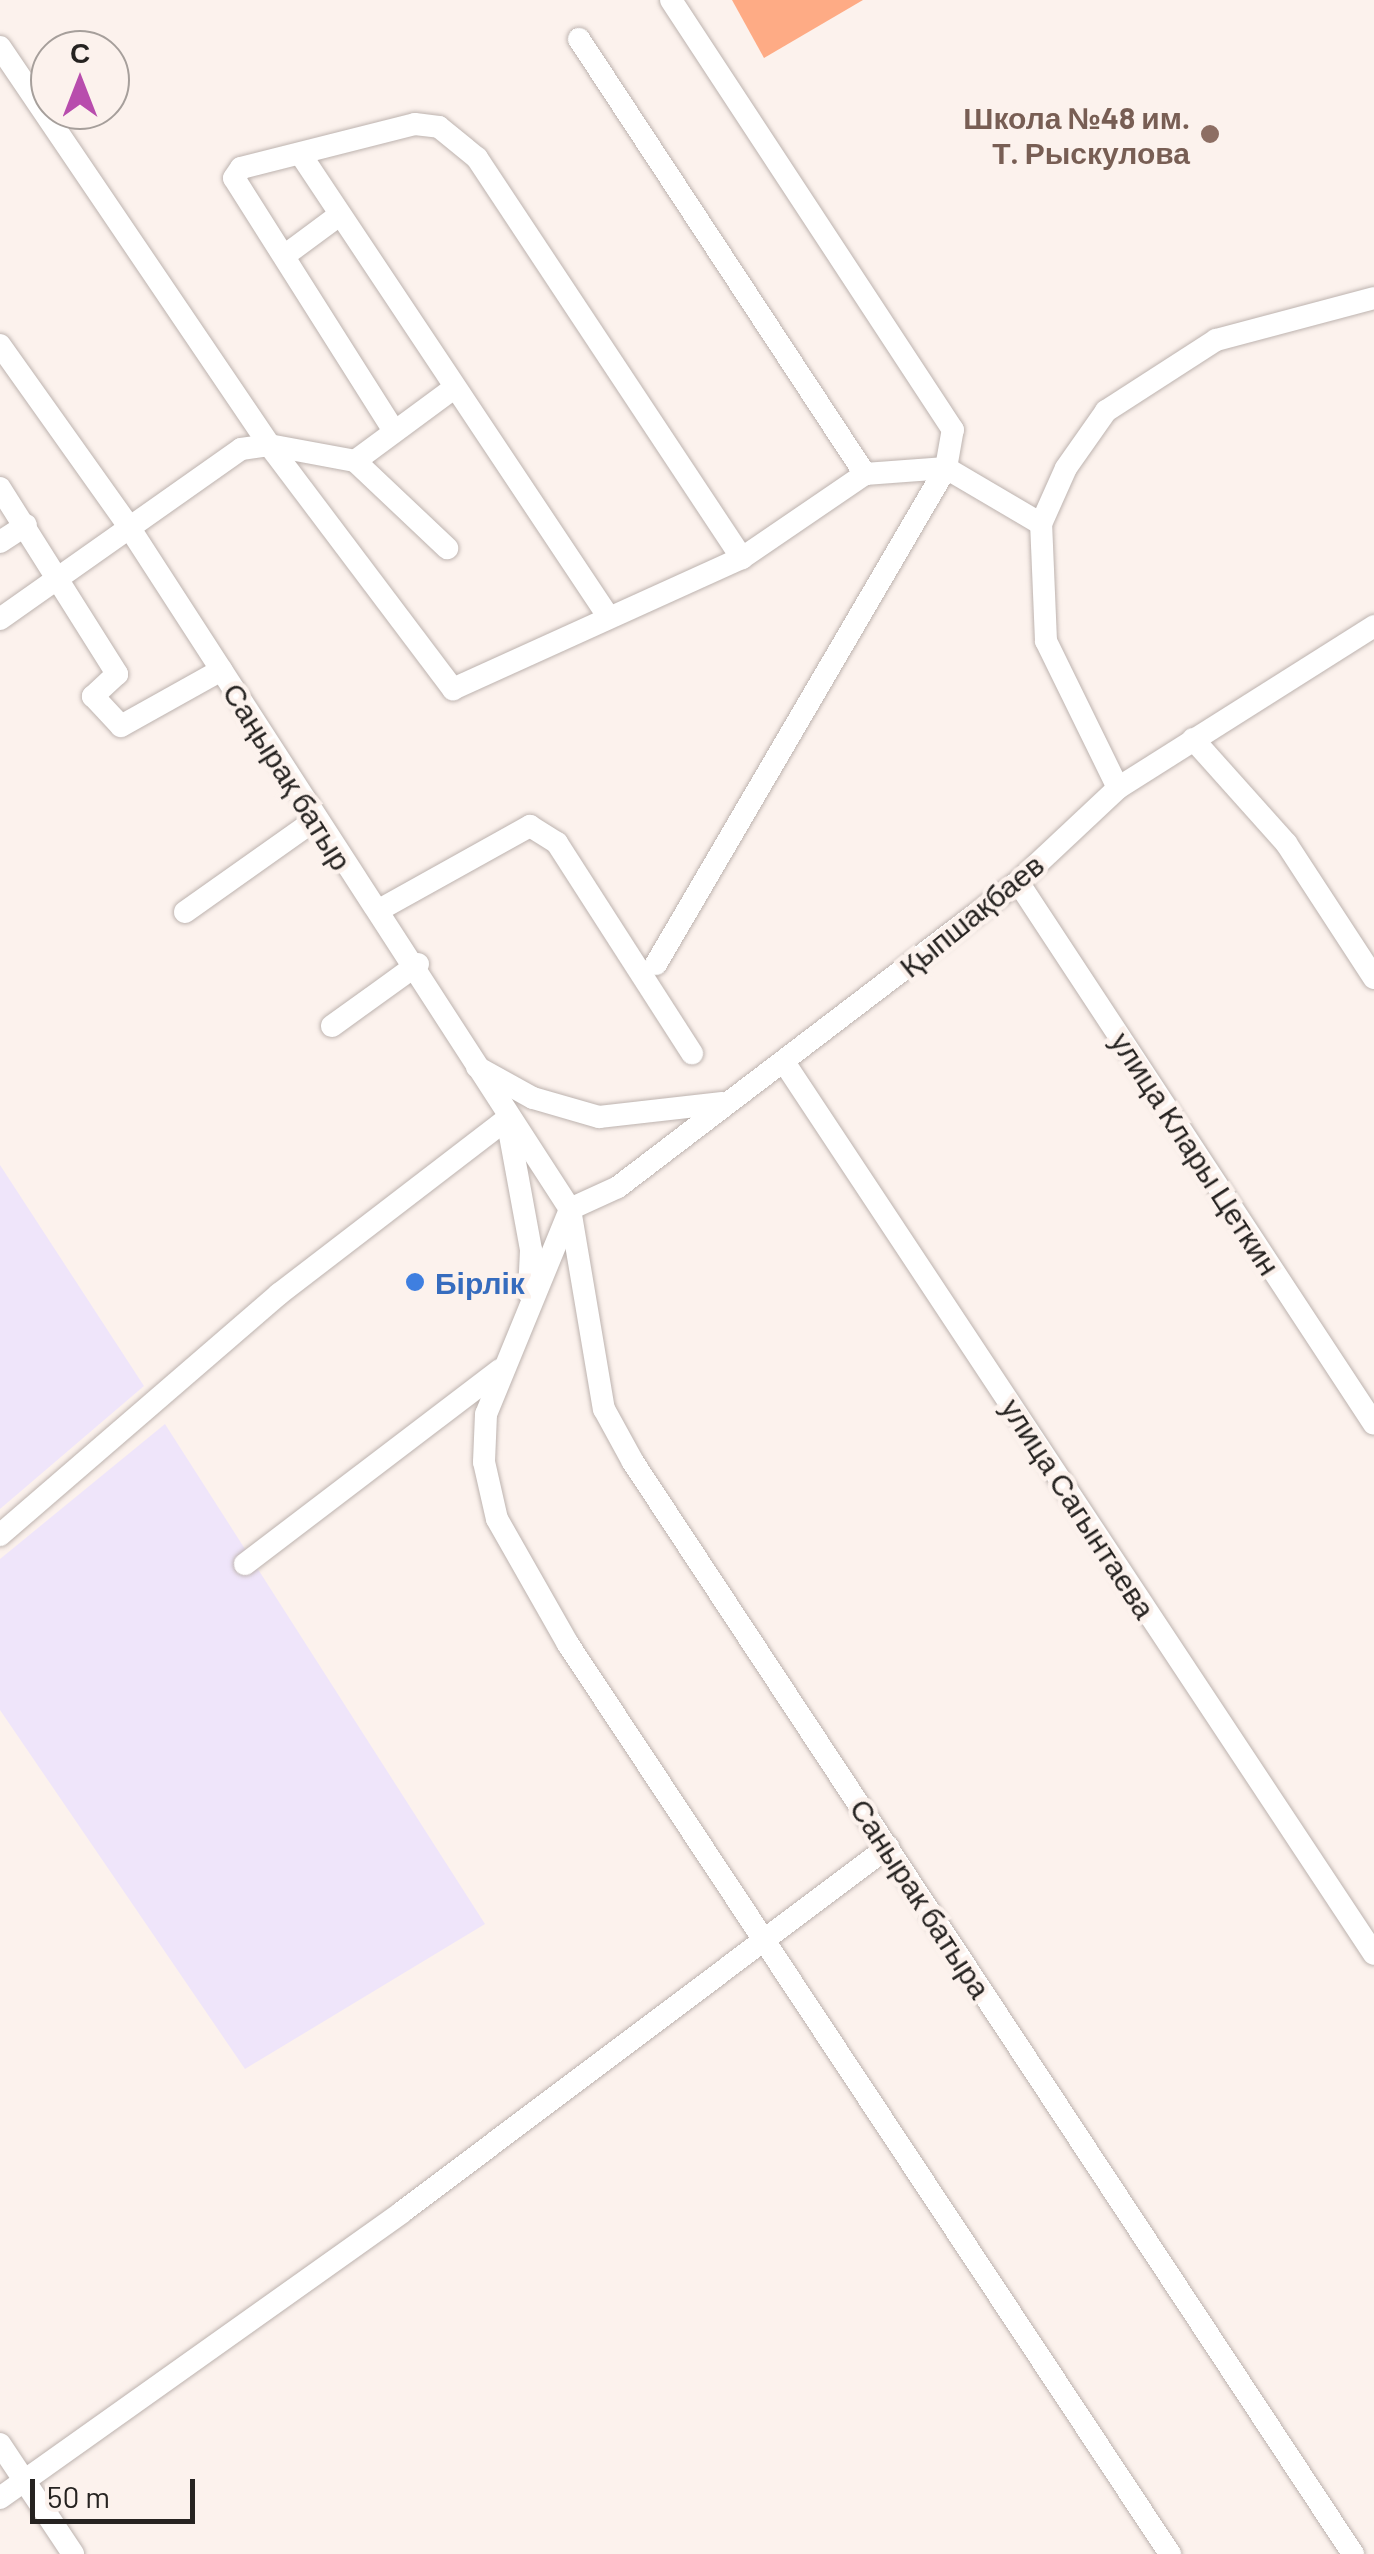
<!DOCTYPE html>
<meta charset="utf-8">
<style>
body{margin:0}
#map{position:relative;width:1374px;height:2554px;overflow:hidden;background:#fcf2ed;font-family:Barlow,sans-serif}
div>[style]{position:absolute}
.industrial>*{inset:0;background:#efe5fa}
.green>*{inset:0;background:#feab85}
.roads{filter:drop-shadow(0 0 2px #bdb3af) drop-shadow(0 0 2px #bdb3af)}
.minor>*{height:22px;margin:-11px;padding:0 11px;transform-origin:11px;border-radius:11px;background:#fff}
.dots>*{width:28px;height:28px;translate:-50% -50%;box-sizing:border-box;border:5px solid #fcf2ed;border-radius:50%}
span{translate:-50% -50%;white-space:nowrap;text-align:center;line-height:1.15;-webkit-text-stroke:9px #fcf2ed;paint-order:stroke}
.education-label{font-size:30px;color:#785e54;font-weight:700}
.right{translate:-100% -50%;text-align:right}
.street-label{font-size:30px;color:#262321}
.shop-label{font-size:30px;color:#366cbe;font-weight:700}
.left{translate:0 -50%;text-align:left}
.north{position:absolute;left:30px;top:30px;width:100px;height:100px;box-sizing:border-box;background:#fcf2ed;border:2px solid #a69f9b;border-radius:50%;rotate:0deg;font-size:28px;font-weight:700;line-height:40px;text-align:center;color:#262321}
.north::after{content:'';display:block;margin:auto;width:35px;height:45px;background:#b84dad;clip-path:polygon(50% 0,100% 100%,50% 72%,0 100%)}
.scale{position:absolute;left:30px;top:2479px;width:165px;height:45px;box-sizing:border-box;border:5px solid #262321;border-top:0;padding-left:12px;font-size:30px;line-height:35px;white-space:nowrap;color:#262321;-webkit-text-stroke:8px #fcf2ed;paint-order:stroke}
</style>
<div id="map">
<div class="industrial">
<div style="clip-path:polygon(0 1165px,144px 1386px,0 1509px)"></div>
<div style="clip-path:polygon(165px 1424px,485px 1924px,245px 2069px,0 1710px,0 1559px)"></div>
</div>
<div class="green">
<div style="clip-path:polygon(732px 0,863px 0,764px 58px)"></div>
</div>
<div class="roads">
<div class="minor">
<div style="left:579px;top:39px;width:521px;rotate:56.68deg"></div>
<div style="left:0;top:47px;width:480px;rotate:55.9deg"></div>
<div style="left:269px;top:445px;width:306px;rotate:53deg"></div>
<div style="left:453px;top:689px;width:317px;rotate:-24.4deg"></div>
<div style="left:742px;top:558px;width:149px;rotate:-34.3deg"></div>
<div style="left:865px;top:474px;width:81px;rotate:-4.2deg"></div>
<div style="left:946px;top:468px;width:110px;rotate:30.5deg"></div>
<div style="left:301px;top:155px;width:550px;rotate:56.34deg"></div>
<div style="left:284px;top:256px;width:67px;rotate:-36.5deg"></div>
<div style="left:0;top:345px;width:219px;rotate:54.6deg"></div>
<div style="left:127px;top:524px;width:816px;rotate:57.11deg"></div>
<div style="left:570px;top:1209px;width:203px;rotate:80.4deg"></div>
<div style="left:604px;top:1409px;width:60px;rotate:61.3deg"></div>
<div style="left:633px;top:1462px;width:1308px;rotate:56.6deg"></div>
<div style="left:394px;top:431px;width:299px;rotate:-122.3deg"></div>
<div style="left:234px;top:178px;width:12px;rotate:-55deg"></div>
<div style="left:241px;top:168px;width:179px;rotate:-14.2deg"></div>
<div style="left:415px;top:124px;width:24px;rotate:7deg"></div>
<div style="left:439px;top:127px;width:49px;rotate:39.2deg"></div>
<div style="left:477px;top:158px;width:480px;rotate:56.5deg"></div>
<div style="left:355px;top:461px;width:123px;rotate:-36.4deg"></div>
<div style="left:0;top:488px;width:220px;rotate:57.8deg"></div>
<div style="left:117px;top:674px;width:33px;rotate:137deg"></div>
<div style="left:93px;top:696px;width:41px;rotate:47deg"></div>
<div style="left:121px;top:726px;width:115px;rotate:-29.2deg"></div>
<div style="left:0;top:542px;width:31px;rotate:-33deg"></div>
<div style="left:0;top:619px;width:295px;rotate:-35.2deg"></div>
<div style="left:241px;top:449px;width:28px;rotate:-8deg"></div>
<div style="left:269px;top:445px;width:87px;rotate:10.5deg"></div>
<div style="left:355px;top:461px;width:127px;rotate:43.4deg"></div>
<div style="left:1193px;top:739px;width:140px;rotate:48.2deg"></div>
<div style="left:1286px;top:843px;width:161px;rotate:56.9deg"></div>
<div style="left:1118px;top:788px;width:164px;rotate:-116.1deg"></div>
<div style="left:1046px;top:641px;width:117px;rotate:-92.4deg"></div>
<div style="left:1041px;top:524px;width:61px;rotate:-65.9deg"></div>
<div style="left:1066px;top:468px;width:70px;rotate:-54.9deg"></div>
<div style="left:1106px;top:411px;width:131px;rotate:-32.8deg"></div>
<div style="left:1216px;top:340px;width:163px;rotate:-14.9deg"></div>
<div style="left:1018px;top:882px;width:648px;rotate:56.7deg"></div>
<div style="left:379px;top:910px;width:173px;rotate:-29.1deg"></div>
<div style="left:530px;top:826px;width:32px;rotate:32deg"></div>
<div style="left:557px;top:843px;width:250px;rotate:57.3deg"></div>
<div style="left:185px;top:912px;width:159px;rotate:-35.3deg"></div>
<div style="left:656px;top:964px;width:575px;rotate:-59.69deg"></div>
<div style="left:946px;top:468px;width:39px;rotate:-80deg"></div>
<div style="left:953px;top:430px;width:514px;rotate:-123.26deg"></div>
<div style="left:332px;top:1026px;width:106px;rotate:-35.8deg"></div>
<div style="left:784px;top:1062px;width:1069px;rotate:56.52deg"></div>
<div style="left:477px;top:1067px;width:64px;rotate:29deg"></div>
<div style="left:533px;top:1098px;width:69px;rotate:16.1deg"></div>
<div style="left:599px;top:1117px;width:124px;rotate:-6.5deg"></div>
<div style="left:507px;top:1119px;width:133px;rotate:79.6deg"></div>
<div style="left:531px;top:1250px;width:43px;rotate:92.7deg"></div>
<div style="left:570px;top:1209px;width:53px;rotate:-24.6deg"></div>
<div style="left:618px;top:1187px;width:503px;rotate:-37.33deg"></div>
<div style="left:1018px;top:882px;width:137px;rotate:-43.2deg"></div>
<div style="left:1118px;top:788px;width:303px;rotate:-32.3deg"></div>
<div style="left:569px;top:1212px;width:218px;rotate:112.3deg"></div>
<div style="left:486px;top:1414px;width:48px;rotate:92.4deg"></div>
<div style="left:484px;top:1462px;width:58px;rotate:77.2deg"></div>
<div style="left:497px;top:1519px;width:144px;rotate:60.4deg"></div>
<div style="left:568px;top:1644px;width:1091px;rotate:56.51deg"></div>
<div style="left:0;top:1535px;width:369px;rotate:-40.8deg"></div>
<div style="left:279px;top:1294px;width:287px;rotate:-37.5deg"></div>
<div style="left:245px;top:1564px;width:320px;rotate:-37.3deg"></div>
<div style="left:0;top:2444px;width:132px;rotate:56.4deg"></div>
<div style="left:0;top:2498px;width:493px;rotate:-35.4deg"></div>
<div style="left:402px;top:2212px;width:608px;rotate:-36.91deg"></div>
</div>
</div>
<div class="dots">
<div style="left:1210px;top:134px;background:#8d6e63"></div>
<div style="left:415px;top:1282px;background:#3f7fe0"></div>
</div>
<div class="education-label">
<span class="right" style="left:1190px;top:134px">Школа №48 им.<br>Т. Рыскулова</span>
</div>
<div class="street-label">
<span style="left:288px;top:776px;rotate:58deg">Саңырақ батыр</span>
<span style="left:971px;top:915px;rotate:-39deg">Қыпшақбаев</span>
<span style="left:1196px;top:1153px;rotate:57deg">улица Клары Цеткин</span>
<span style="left:1079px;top:1508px;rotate:57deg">улица Сагынтаева</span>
<span style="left:921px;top:1898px;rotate:57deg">Санырак батыра</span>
</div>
<div class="shop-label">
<span class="left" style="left:435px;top:1282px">Бірлік</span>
</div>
<div class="north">С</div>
<div class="scale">50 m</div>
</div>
